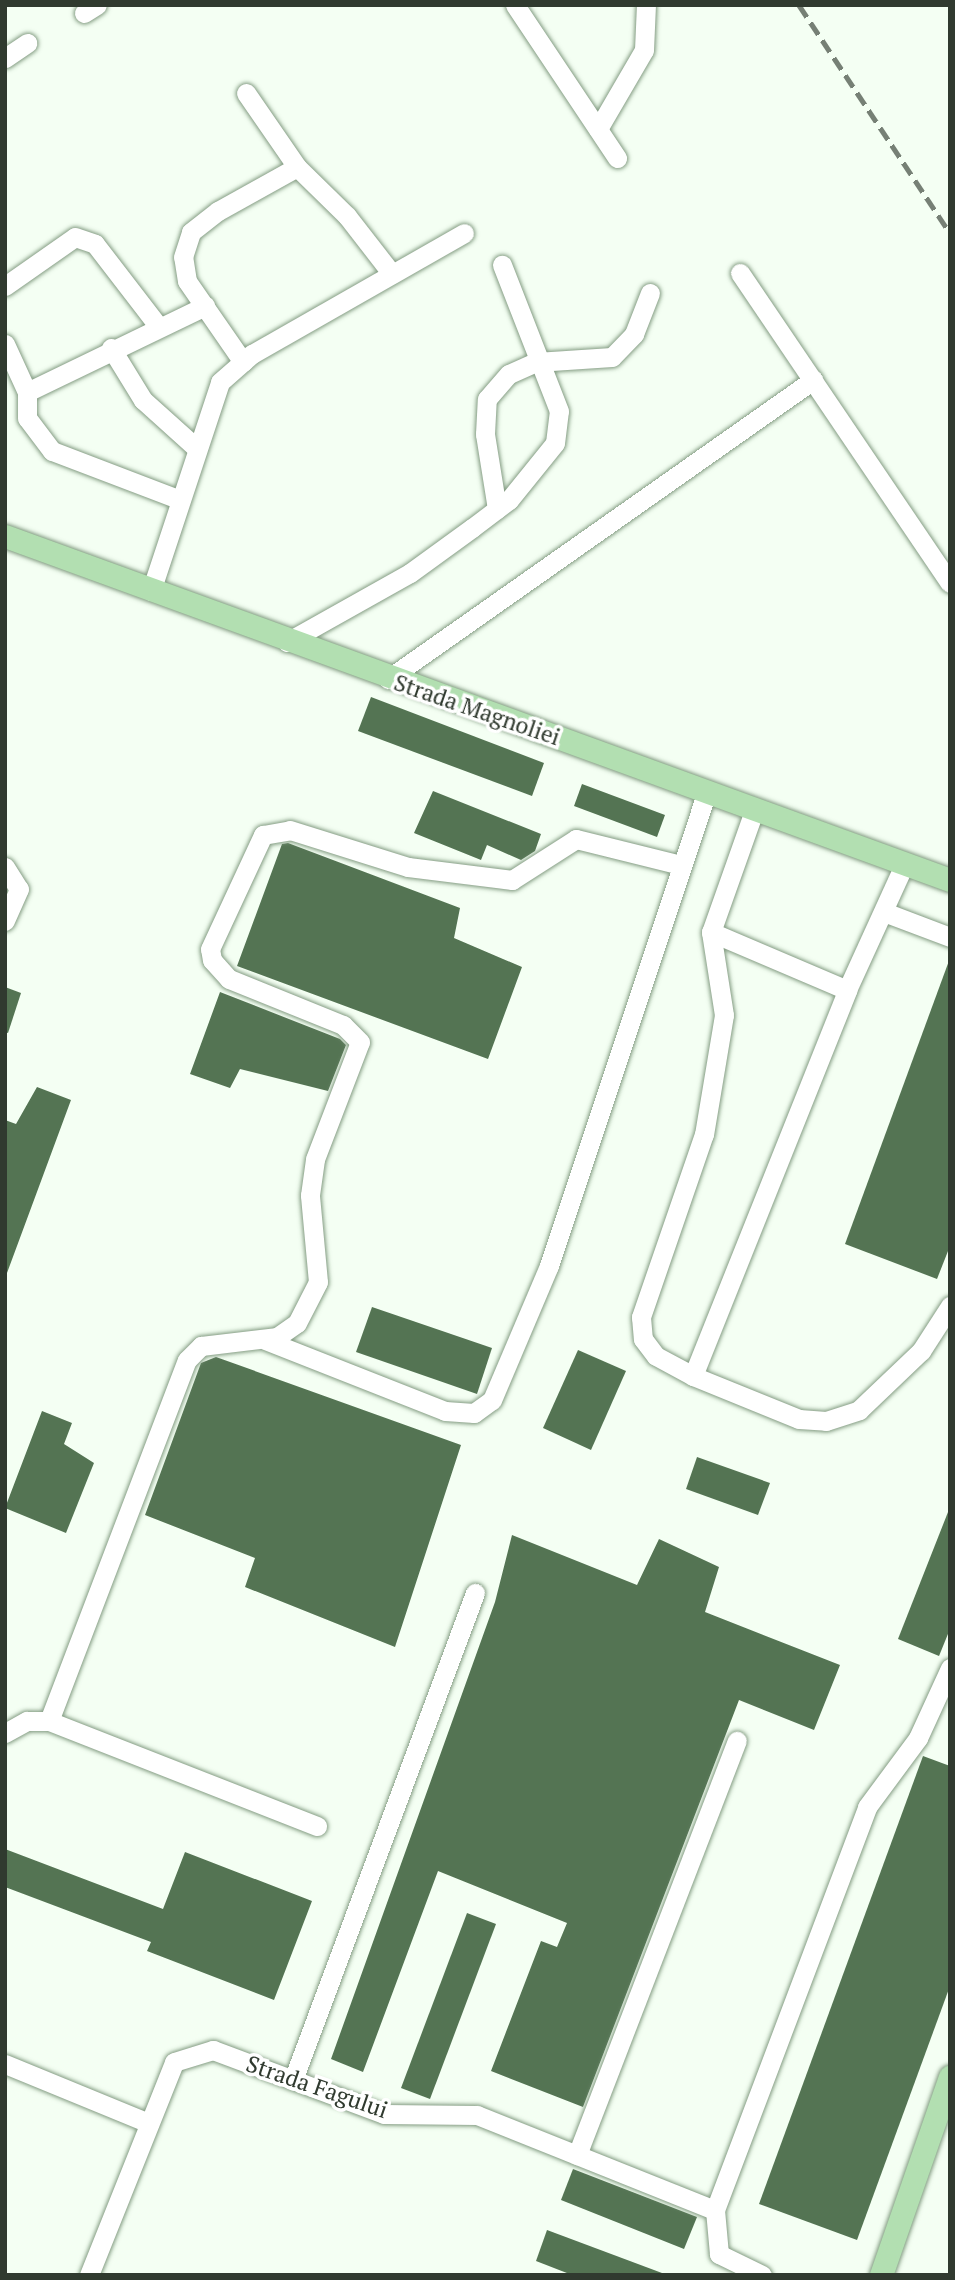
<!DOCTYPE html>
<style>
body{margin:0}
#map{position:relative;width:955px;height:2280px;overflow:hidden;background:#f4fff3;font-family:"PT Serif",serif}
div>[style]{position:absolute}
.building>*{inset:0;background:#547453}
.roads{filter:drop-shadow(0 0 2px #849d83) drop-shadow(0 0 2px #849d83)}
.minor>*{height:19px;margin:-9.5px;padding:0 9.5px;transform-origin:9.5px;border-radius:9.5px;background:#fff}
.major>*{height:23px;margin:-11.5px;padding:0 11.5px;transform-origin:11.5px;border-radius:11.5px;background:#b2dfb1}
.rail>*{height:5px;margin-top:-2.5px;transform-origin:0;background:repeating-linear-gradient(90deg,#768075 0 14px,transparent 0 21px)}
span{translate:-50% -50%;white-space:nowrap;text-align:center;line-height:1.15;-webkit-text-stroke:7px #fff;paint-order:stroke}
.street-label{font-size:23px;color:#303a2f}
.frame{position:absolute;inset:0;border:7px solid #303a2f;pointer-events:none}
</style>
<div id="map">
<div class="building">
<div style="clip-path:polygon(371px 697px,544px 763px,532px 796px,358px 731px)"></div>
<div style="clip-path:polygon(582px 784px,665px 815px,657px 837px,574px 806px)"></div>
<div style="clip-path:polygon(433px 791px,541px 834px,535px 851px,521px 860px,487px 845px,481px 860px,414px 833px)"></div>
<div style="clip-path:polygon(288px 843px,460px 908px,454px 938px,522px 967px,488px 1059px,237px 966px,282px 844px)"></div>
<div style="clip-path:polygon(950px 958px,950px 1246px,937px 1279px,845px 1244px)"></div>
<div style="clip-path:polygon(5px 987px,21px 993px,8px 1033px,5px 1032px)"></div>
<div style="clip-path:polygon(220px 992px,340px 1039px,346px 1045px,328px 1091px,240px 1069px,230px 1088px,190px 1074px)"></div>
<div style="clip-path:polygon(37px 1087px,71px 1100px,7px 1273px,5px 1120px,16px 1124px)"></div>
<div style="clip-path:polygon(372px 1307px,492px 1348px,477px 1394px,356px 1352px)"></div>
<div style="clip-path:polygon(578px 1350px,626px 1371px,591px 1450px,543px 1428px)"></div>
<div style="clip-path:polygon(216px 1357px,461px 1445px,395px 1647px,245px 1587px,255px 1558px,145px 1515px,201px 1363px)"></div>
<div style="clip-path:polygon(42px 1411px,72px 1423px,64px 1444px,94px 1463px,66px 1533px,5px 1508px)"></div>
<div style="clip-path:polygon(697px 1457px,770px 1483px,758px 1515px,686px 1489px)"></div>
<div style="clip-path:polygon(950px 1507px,950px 1629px,939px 1656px,898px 1639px)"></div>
<div style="clip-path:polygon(512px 1535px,637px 1585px,659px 1539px,719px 1567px,705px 1612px,840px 1665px,814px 1730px,739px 1700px,583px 2107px,491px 2071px,541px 1941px,557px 1947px,567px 1923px,438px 1871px,363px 2072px,331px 2059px,495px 1602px)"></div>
<div style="clip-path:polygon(923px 1756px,950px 1766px,950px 1986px,857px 2240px,759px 2204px)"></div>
<div style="clip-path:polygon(5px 1849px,163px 1909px,185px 1852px,312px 1901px,274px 2000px,147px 1951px,151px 1942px,5px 1887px)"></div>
<div style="clip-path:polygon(467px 1913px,496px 1924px,430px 2099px,401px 2088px)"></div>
<div style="clip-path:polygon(573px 2169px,697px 2217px,684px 2249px,561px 2200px)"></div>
<div style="clip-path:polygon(547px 2230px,662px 2273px,662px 2275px,572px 2275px,536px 2261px)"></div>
</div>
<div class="roads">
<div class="minor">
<div style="left:515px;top:5px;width:184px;rotate:56.3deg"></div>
<div style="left:84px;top:13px;width:15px;rotate:-32deg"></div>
<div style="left:5px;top:58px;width:27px;rotate:-34deg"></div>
<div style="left:246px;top:93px;width:90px;rotate:55.4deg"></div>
<div style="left:297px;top:167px;width:70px;rotate:44.4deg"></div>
<div style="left:347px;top:216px;width:73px;rotate:52.2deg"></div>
<div style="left:598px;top:129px;width:91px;rotate:-59.8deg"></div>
<div style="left:644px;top:50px;width:45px;rotate:-87.5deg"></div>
<div style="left:740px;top:273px;width:374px;rotate:55.9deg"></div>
<div style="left:5px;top:286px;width:85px;rotate:-35deg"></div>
<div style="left:75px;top:237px;width:21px;rotate:19deg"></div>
<div style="left:95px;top:244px;width:105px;rotate:52.4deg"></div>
<div style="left:5px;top:344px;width:53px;rotate:65.4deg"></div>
<div style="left:111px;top:348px;width:61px;rotate:58.4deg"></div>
<div style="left:143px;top:400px;width:69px;rotate:42deg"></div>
<div style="left:243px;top:362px;width:98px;rotate:-124.7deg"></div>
<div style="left:187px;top:281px;width:24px;rotate:-99deg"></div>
<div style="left:183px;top:257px;width:26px;rotate:-72deg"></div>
<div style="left:191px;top:232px;width:34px;rotate:-38deg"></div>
<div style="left:218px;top:211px;width:90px;rotate:-29.1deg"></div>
<div style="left:178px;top:499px;width:135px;rotate:-159.1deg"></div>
<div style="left:52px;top:451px;width:41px;rotate:-127.1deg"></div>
<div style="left:27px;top:418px;width:26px;rotate:-90deg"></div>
<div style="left:27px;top:392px;width:198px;rotate:-25.8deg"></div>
<div style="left:497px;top:509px;width:76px;rotate:-99.1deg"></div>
<div style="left:485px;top:434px;width:35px;rotate:-87deg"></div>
<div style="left:487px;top:399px;width:33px;rotate:-49deg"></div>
<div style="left:509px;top:374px;width:30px;rotate:-24deg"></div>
<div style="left:536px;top:362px;width:76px;rotate:-3.8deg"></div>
<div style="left:612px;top:357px;width:32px;rotate:-46deg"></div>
<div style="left:634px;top:334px;width:44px;rotate:-68.7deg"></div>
<div style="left:151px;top:591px;width:220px;rotate:-71.7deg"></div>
<div style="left:220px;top:382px;width:43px;rotate:-41.2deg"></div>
<div style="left:252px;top:354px;width:244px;rotate:-29.7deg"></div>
<div style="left:287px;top:642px;width:141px;rotate:-29.3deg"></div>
<div style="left:410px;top:573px;width:77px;rotate:-36deg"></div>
<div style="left:472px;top:528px;width:46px;rotate:-37.1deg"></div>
<div style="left:509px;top:500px;width:73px;rotate:-51.1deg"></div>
<div style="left:555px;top:443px;width:32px;rotate:-83deg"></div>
<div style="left:559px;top:411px;width:157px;rotate:-111.3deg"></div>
<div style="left:388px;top:679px;width:520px;rotate:-35.13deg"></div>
<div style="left:755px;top:808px;width:132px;rotate:109.5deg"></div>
<div style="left:711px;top:932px;width:84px;rotate:81.1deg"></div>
<div style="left:724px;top:1015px;width:121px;rotate:99.5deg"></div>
<div style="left:704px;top:1134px;width:194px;rotate:109deg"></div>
<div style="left:641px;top:1317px;width:22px;rotate:85deg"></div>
<div style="left:643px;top:1339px;width:21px;rotate:53deg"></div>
<div style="left:656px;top:1356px;width:42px;rotate:28.4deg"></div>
<div style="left:693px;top:1376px;width:114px;rotate:22.1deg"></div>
<div style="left:799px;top:1419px;width:27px;rotate:4deg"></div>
<div style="left:826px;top:1421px;width:35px;rotate:-18deg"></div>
<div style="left:859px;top:1410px;width:86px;rotate:-43.6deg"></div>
<div style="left:921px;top:1351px;width:54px;rotate:-57.2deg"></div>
<div style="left:5px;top:867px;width:26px;rotate:58deg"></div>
<div style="left:19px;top:889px;width:35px;rotate:114deg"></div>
<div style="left:884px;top:912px;width:71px;rotate:20.7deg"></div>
<div style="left:711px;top:932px;width:148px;rotate:23.1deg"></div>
<div style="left:265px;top:1340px;width:193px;rotate:21.5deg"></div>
<div style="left:445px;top:1411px;width:29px;rotate:4deg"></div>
<div style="left:474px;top:1413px;width:22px;rotate:-36deg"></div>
<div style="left:492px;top:1400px;width:146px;rotate:-67deg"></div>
<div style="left:549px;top:1266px;width:501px;rotate:-71.6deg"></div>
<div style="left:693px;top:1376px;width:416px;rotate:-68.2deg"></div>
<div style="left:847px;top:990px;width:140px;rotate:-65.5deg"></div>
<div style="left:49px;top:1721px;width:386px;rotate:-69.1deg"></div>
<div style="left:187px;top:1360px;width:20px;rotate:-45deg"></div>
<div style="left:201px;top:1346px;width:77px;rotate:-6.8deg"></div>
<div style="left:277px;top:1337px;width:24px;rotate:-35deg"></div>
<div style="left:297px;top:1323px;width:46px;rotate:-62.9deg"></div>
<div style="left:318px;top:1282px;width:87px;rotate:-95.3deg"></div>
<div style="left:310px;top:1195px;width:36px;rotate:-82deg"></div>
<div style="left:315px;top:1159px;width:125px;rotate:-69deg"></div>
<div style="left:360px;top:1042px;width:24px;rotate:-135deg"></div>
<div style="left:343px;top:1025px;width:123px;rotate:-158deg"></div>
<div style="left:229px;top:979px;width:25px;rotate:-132deg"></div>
<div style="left:212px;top:960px;width:11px;rotate:-100deg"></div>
<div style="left:210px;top:949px;width:126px;rotate:-65.1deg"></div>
<div style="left:263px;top:835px;width:27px;rotate:-10deg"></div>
<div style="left:290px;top:830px;width:124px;rotate:17.4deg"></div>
<div style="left:408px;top:867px;width:105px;rotate:7.1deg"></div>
<div style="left:512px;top:880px;width:76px;rotate:-32.6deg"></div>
<div style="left:576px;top:839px;width:108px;rotate:13.9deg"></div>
<div style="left:5px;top:1733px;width:25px;rotate:-29deg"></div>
<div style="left:27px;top:1721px;width:22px"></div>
<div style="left:49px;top:1721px;width:288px;rotate:21.4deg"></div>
<div style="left:5px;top:2064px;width:156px;rotate:22.3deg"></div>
<div style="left:293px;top:2080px;width:520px;rotate:-69.51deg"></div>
<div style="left:577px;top:2155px;width:444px;rotate:-68.9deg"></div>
<div style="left:89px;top:2275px;width:229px;rotate:-68.2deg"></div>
<div style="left:174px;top:2062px;width:41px;rotate:-17.1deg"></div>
<div style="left:213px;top:2050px;width:183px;rotate:20.5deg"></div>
<div style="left:384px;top:2114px;width:93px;rotate:0.6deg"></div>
<div style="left:477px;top:2115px;width:256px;rotate:21.8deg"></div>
<div style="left:762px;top:2275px;width:48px;rotate:-154deg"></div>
<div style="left:719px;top:2254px;width:44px;rotate:-95.2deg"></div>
<div style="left:715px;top:2210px;width:431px;rotate:-69.3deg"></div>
<div style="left:867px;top:1807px;width:86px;rotate:-53.5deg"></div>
<div style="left:918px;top:1738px;width:77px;rotate:-65.4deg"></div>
</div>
<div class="major">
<div style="left:5px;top:536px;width:1006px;rotate:20deg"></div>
<div style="left:881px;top:2275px;width:210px;rotate:-70.8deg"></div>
</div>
</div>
<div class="rail">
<div style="left:799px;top:5px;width:273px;rotate:56.5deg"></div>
</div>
<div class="street-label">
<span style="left:477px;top:710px;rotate:19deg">Strada Magnoliei</span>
<span style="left:317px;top:2087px;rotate:19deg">Strada Fagului</span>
</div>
<div class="frame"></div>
</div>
